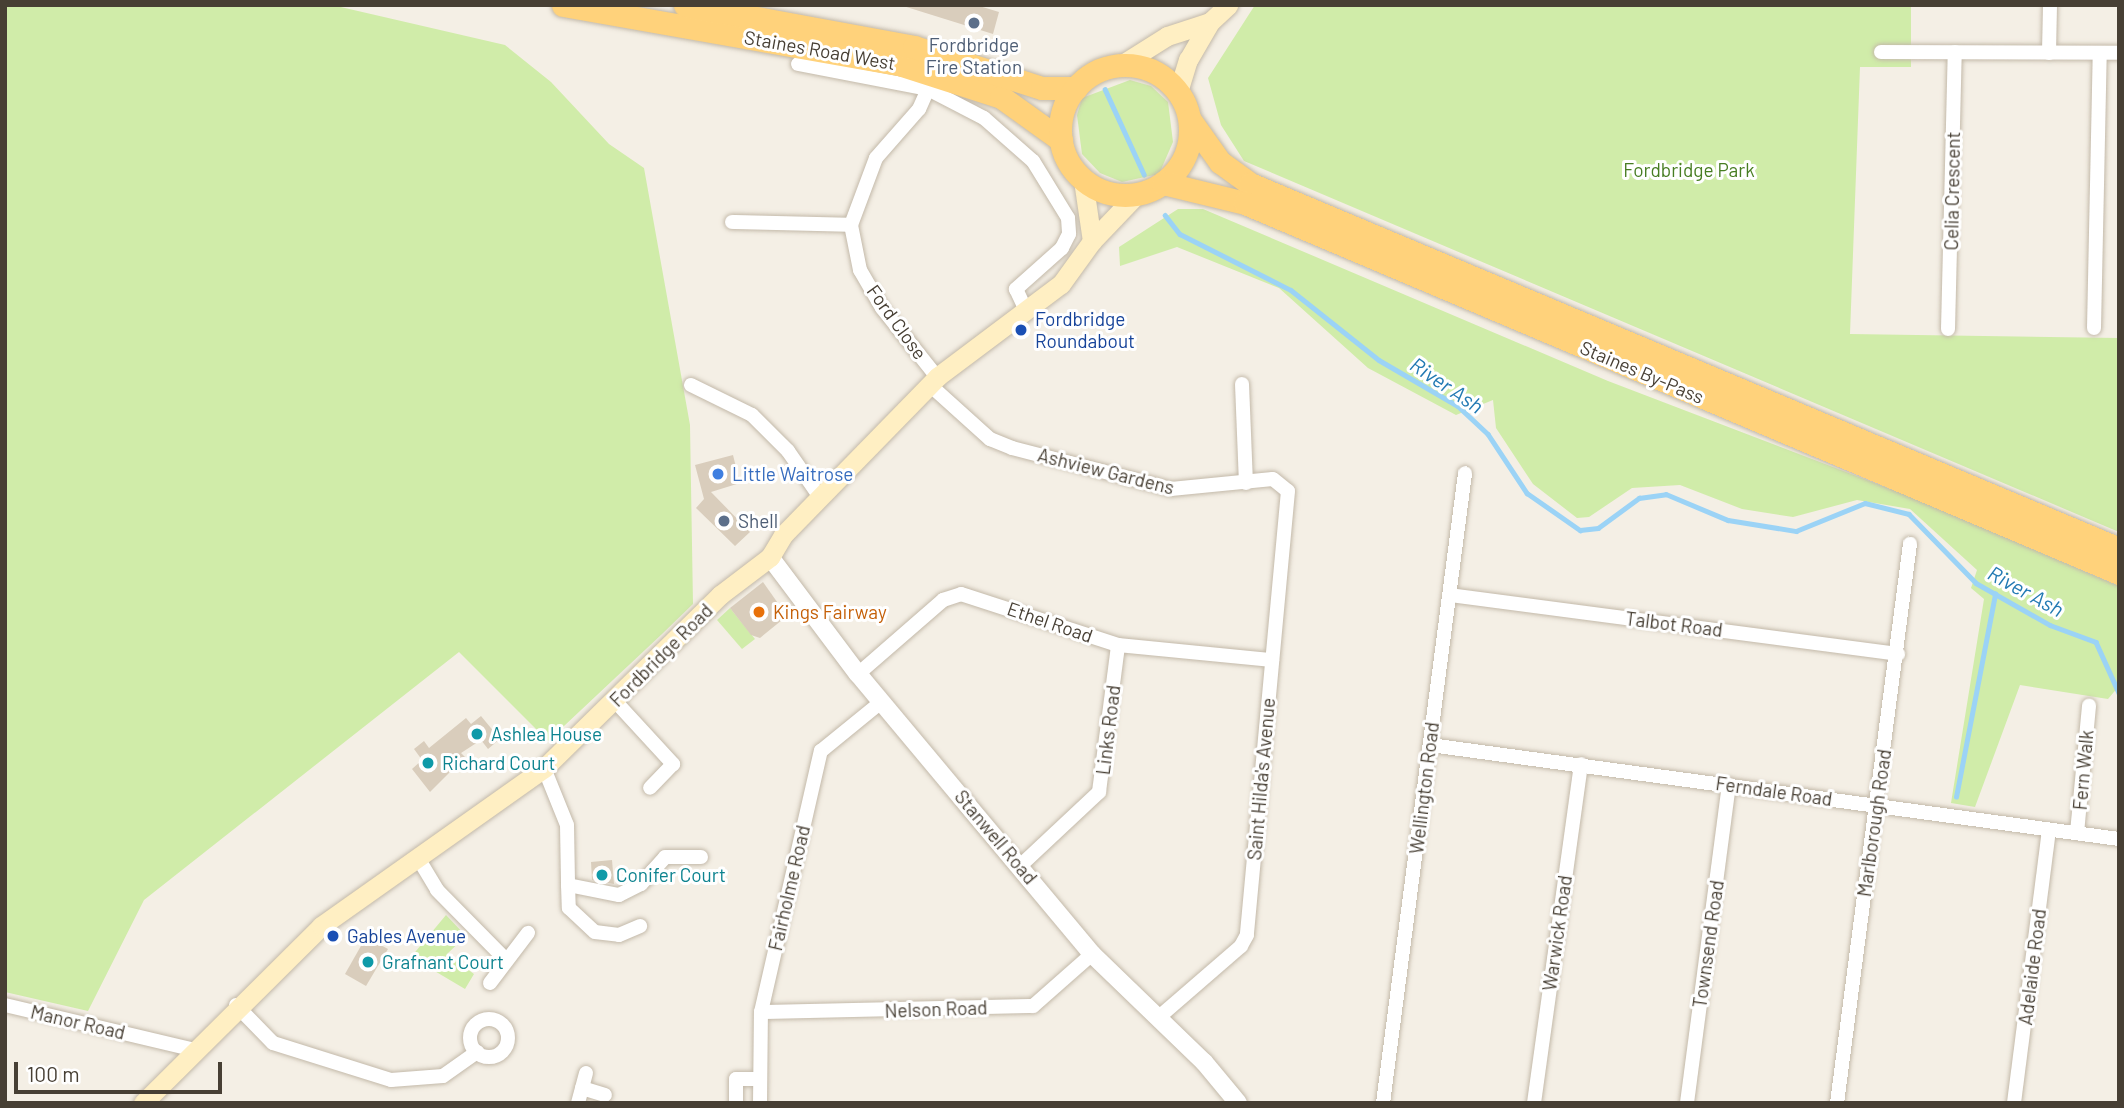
<!DOCTYPE html>
<style>
body{margin:0}
#map{position:relative;width:2124px;height:1108px;overflow:hidden;background:#f4efe5;font-family:Barlow,sans-serif}
div>[style]{position:absolute}
.green>*{inset:0;background:#d0eca9}
.stream>*{height:4.5px;margin:-2.25px;padding:0 2.25px;transform-origin:2.25px;border-radius:2.25px;background:#9bd3f6}
.building>*{inset:0;background:#d9cdbc}
.roads{filter:drop-shadow(0 0 2px #c3b9a9) drop-shadow(0 0 2px #c3b9a9)}
.minor>*{height:14px;margin:-7px;padding:0 7px;transform-origin:7px;border-radius:7px;background:#fff}
.minor>.ring{margin:-7px;padding:0;box-sizing:content-box;background:none;border:14px solid #fff;border-radius:50%}
.tertiary>*{height:18px;margin:-9px;padding:0 9px;transform-origin:9px;border-radius:9px;background:#fff}
.secondary>*{height:19px;margin:-9.5px;padding:0 9.5px;transform-origin:9.5px;border-radius:9.5px;background:#ffefc3}
.trunk>*{height:23px;margin:-11.5px;padding:0 11.5px;transform-origin:11.5px;border-radius:11.5px;background:#ffd27b}
.trunk>.ring{margin:-11.5px;padding:0;box-sizing:content-box;background:none;border:23px solid #ffd27b;border-radius:50%}
.dots>*{width:19px;height:19px;translate:-50% -50%;box-sizing:border-box;border:4px solid #fff;border-radius:50%}
span{translate:-50% -50%;white-space:nowrap;text-align:center;line-height:1.15;-webkit-text-stroke:6px #fff;paint-order:stroke}
.service-label{font-size:19px;color:#4e5e75}
.left{translate:0 -50%;text-align:left}
.street-label{font-size:19px;color:#473f34}
.park-label{font-size:19px;color:#477d22}
.transit-label{font-size:19px;color:#164399}
.shop-label{font-size:19px;color:#366cbe}
.food-label{font-size:19px;color:#c56008}
.culture-label{font-size:19px;color:#0d838f}
.water-label{font-size:21px;color:#237ab3;font-style:italic}
.frame{position:absolute;inset:0;border:7px solid #473f34;pointer-events:none}
.scale{position:absolute;left:14px;top:1062px;width:208px;height:32px;box-sizing:border-box;border:4px solid #473f34;border-top:0;padding-left:9px;font-size:21px;line-height:24px;white-space:nowrap;color:#473f34;-webkit-text-stroke:5px #fff;paint-order:stroke}
</style>
<div id="map">
<div class="green">
<div style="clip-path:polygon(5px 5px,332px 5px,505px 45px,551px 82px,609px 144px,644px 168px,690px 425px,693px 604px,662px 634px,548px 741px,459px 652px,144px 900px,88px 1011px,5px 992px)"></div>
<div style="clip-path:polygon(1255px 5px,1911px 5px,1911px 67px,1860px 67px,1850px 334px,2119px 338px,2119px 532px,1244px 161px,1221px 125px,1208px 78px)"></div>
<div style="clip-path:polygon(1130px 80px,1151px 86px,1168px 102px,1173px 142px,1159px 174px,1122px 182px,1100px 173px,1082px 154px,1077px 115px,1082px 98px)"></div>
<div style="clip-path:polygon(1178px 209px,1203px 209px,1608px 381px,1914px 498px,2119px 586px,2119px 686px,2108px 699px,2020px 685px,1975px 807px,1951px 803px,1984px 599px,1971px 588px,1977px 570px,1910px 509px,1857px 500px,1793px 517px,1742px 509px,1680px 485px,1632px 488px,1589px 517px,1577px 518px,1533px 484px,1496px 428px,1493px 400px,1456px 415px,1368px 368px,1279px 288px,1177px 247px,1120px 266px,1119px 247px)"></div>
<div style="clip-path:polygon(730px 608px,755px 639px,742px 649px,717px 620px)"></div>
<div style="clip-path:polygon(446px 915px,466px 936px,447px 954px,474px 974px,465px 989px,411px 957px)"></div>
</div>
<div class="stream">
<div style="left:1105px;top:89px;width:94px;rotate:65.4deg"></div>
<div style="left:1165px;top:215px;width:24px;rotate:52deg"></div>
<div style="left:1180px;top:234px;width:124px;rotate:26.8deg"></div>
<div style="left:1291px;top:290px;width:112px;rotate:38.5deg"></div>
<div style="left:1379px;top:360px;width:91px;rotate:30.2deg"></div>
<div style="left:1458px;top:406px;width:41px;rotate:43deg"></div>
<div style="left:1488px;top:434px;width:71px;rotate:56.5deg"></div>
<div style="left:1527px;top:493px;width:65px;rotate:34.9deg"></div>
<div style="left:1580px;top:530px;width:18px;rotate:-6deg"></div>
<div style="left:1598px;top:528px;width:51px;rotate:-36.2deg"></div>
<div style="left:1639px;top:498px;width:27px;rotate:-8deg"></div>
<div style="left:1666px;top:494px;width:67px;rotate:22.8deg"></div>
<div style="left:1728px;top:520px;width:69px;rotate:9.2deg"></div>
<div style="left:1796px;top:531px;width:74px;rotate:-22.1deg"></div>
<div style="left:1865px;top:503px;width:45px;rotate:14deg"></div>
<div style="left:1909px;top:514px;width:96px;rotate:45.8deg"></div>
<div style="left:1976px;top:583px;width:85px;rotate:29.6deg"></div>
<div style="left:2050px;top:625px;width:49px;rotate:20.3deg"></div>
<div style="left:2096px;top:642px;width:56px;rotate:65.7deg"></div>
<div style="left:1956px;top:797px;width:207px;rotate:-79.1deg"></div>
</div>
<div class="building">
<div style="clip-path:polygon(900px 5px,976px 5px,999px 12px,993px 34px)"></div>
<div style="clip-path:polygon(733px 455px,740px 483px,711px 492px,750px 532px,735px 546px,696px 508px,704px 499px,695px 465px)"></div>
<div style="clip-path:polygon(763px 582px,787px 616px,760px 638px,751px 635px,730px 608px)"></div>
<div style="clip-path:polygon(481px 716px,500px 739px,488px 749px,481px 740px,461px 753px,465px 757px,430px 792px,412px 769px,422px 760px,414px 749px,424px 741px,429px 748px,466px 718px,471px 724px)"></div>
<div style="clip-path:polygon(612px 860px,614px 884px,592px 880px,591px 862px)"></div>
<div style="clip-path:polygon(366px 937px,388px 949px,366px 986px,345px 974px)"></div>
</div>
<div class="roads">
<div class="minor">
<div style="left:1881px;top:52px;width:238px;rotate:0.2deg"></div>
<div style="left:2049px;top:53px;width:48px;rotate:-88.8deg"></div>
<div style="left:798px;top:64px;width:132px;rotate:10.9deg"></div>
<div style="left:928px;top:89px;width:63px;rotate:27.4deg"></div>
<div style="left:984px;top:118px;width:65px;rotate:41.3deg"></div>
<div style="left:1033px;top:161px;width:67px;rotate:58.4deg"></div>
<div style="left:1068px;top:218px;width:16px;rotate:86deg"></div>
<div style="left:1069px;top:234px;width:16px;rotate:117deg"></div>
<div style="left:1062px;top:248px;width:62px;rotate:138.3deg"></div>
<div style="left:1016px;top:289px;width:23px;rotate:65deg"></div>
<div style="left:928px;top:89px;width:22px;rotate:114deg"></div>
<div style="left:919px;top:109px;width:65px;rotate:131.3deg"></div>
<div style="left:876px;top:158px;width:72px;rotate:110.5deg"></div>
<div style="left:851px;top:225px;width:46px;rotate:78.7deg"></div>
<div style="left:860px;top:270px;width:44px;rotate:59.9deg"></div>
<div style="left:882px;top:308px;width:88px;rotate:51.4deg"></div>
<div style="left:732px;top:222px;width:119px;rotate:1.4deg"></div>
<div style="left:2094px;top:328px;width:275px;rotate:-88.8deg"></div>
<div style="left:1948px;top:329px;width:277px;rotate:-88.6deg"></div>
<div style="left:1242px;top:384px;width:99px;rotate:87.7deg"></div>
<div style="left:691px;top:385px;width:68px;rotate:26.2deg"></div>
<div style="left:752px;top:415px;width:51px;rotate:45deg"></div>
<div style="left:788px;top:451px;width:56px;rotate:55.2deg"></div>
<div style="left:930px;top:385px;width:81px;rotate:42deg"></div>
<div style="left:990px;top:439px;width:24px;rotate:22deg"></div>
<div style="left:1012px;top:448px;width:164px;rotate:14.5deg"></div>
<div style="left:1171px;top:489px;width:102px;rotate:-5.6deg"></div>
<div style="left:1273px;top:479px;width:19px;rotate:39deg"></div>
<div style="left:1288px;top:491px;width:446px;rotate:95.3deg"></div>
<div style="left:1247px;top:935px;width:13px;rotate:119deg"></div>
<div style="left:1241px;top:946px;width:110px;rotate:139.1deg"></div>
<div style="left:1450px;top:595px;width:452px;rotate:7.5deg"></div>
<div style="left:858px;top:674px;width:113px;rotate:-41deg"></div>
<div style="left:943px;top:600px;width:19px;rotate:-18deg"></div>
<div style="left:961px;top:594px;width:165px;rotate:18deg"></div>
<div style="left:1118px;top:645px;width:155px;rotate:5.6deg"></div>
<div style="left:615px;top:701px;width:86px;rotate:47.4deg"></div>
<div style="left:673px;top:764px;width:33px;rotate:134deg"></div>
<div style="left:1430px;top:745px;width:695px;rotate:7.77deg"></div>
<div style="left:544px;top:768px;width:61px;rotate:68deg"></div>
<div style="left:567px;top:825px;width:60px;rotate:89deg"></div>
<div style="left:568px;top:885px;width:52px;rotate:11.1deg"></div>
<div style="left:619px;top:895px;width:25px;rotate:-27deg"></div>
<div style="left:641px;top:884px;width:36px;rotate:-48deg"></div>
<div style="left:665px;top:857px;width:36px"></div>
<div style="left:2077px;top:833px;width:128px;rotate:-84.6deg"></div>
<div style="left:418px;top:858px;width:37px;rotate:59deg"></div>
<div style="left:437px;top:890px;width:98px;rotate:45.4deg"></div>
<div style="left:1021px;top:865px;width:107px;rotate:-43.1deg"></div>
<div style="left:1099px;top:792px;width:148px;rotate:-82.6deg"></div>
<div style="left:568px;top:885px;width:23px;rotate:88deg"></div>
<div style="left:569px;top:908px;width:35px;rotate:43deg"></div>
<div style="left:595px;top:932px;width:24px;rotate:7deg"></div>
<div style="left:619px;top:935px;width:23px;rotate:-23deg"></div>
<div style="left:490px;top:983px;width:63px;rotate:-52.8deg"></div>
<div style="left:5px;top:1005px;width:191px;rotate:13.3deg"></div>
<div style="left:236px;top:1005px;width:53px;rotate:45.8deg"></div>
<div style="left:273px;top:1043px;width:124px;rotate:17.4deg"></div>
<div style="left:391px;top:1080px;width:52px;rotate:-4.4deg"></div>
<div style="left:443px;top:1076px;width:42px;rotate:-35.2deg"></div>
<div style="left:761px;top:1012px;width:272px;rotate:-1.3deg"></div>
<div style="left:1033px;top:1006px;width:79px;rotate:-41.4deg"></div>
<div class="ring" style="left:470px;top:1019px;width:24px;height:24px"></div>
<div style="left:582px;top:1088px;width:24px;rotate:17deg"></div>
<div style="left:578px;top:1103px;width:31px;rotate:-75deg"></div>
<div style="left:736px;top:1103px;width:24px;rotate:-90deg"></div>
<div style="left:736px;top:1079px;width:24px"></div>
<div style="left:760px;top:1103px;width:91px;rotate:-89.4deg"></div>
<div style="left:761px;top:1012px;width:268px;rotate:-77.1deg"></div>
<div style="left:821px;top:751px;width:77px;rotate:-39.2deg"></div>
<div style="left:1383px;top:1103px;width:635px;rotate:-82.58deg"></div>
<div style="left:1534px;top:1103px;width:342px;rotate:-82.1deg"></div>
<div style="left:1687px;top:1103px;width:321px;rotate:-82.5deg"></div>
<div style="left:1837px;top:1103px;width:564px;rotate:-82.56deg"></div>
<div style="left:2014px;top:1103px;width:275px;rotate:-82.7deg"></div>
</div>
<div class="tertiary">
<div style="left:770px;top:557px;width:146px;rotate:53.1deg"></div>
<div style="left:858px;top:674px;width:365px;rotate:50.1deg"></div>
<div style="left:1092px;top:954px;width:156px;rotate:44deg"></div>
<div style="left:1204px;top:1062px;width:53px;rotate:50.3deg"></div>
</div>
<div class="secondary">
<div style="left:1121px;top:65px;width:54px;rotate:-32.2deg"></div>
<div style="left:1167px;top:36px;width:45px;rotate:-18deg"></div>
<div style="left:1178px;top:92px;width:34px;rotate:-73deg"></div>
<div style="left:1188px;top:60px;width:44px;rotate:-59.9deg"></div>
<div style="left:1210px;top:22px;width:25px;rotate:-43deg"></div>
<div style="left:1083px;top:180px;width:62px;rotate:81.6deg"></div>
<div style="left:143px;top:1103px;width:251px;rotate:-44.8deg"></div>
<div style="left:321px;top:926px;width:273px;rotate:-35.3deg"></div>
<div style="left:544px;top:768px;width:247px;rotate:-44.5deg"></div>
<div style="left:720px;top:595px;width:63px;rotate:-37.2deg"></div>
<div style="left:770px;top:557px;width:26px;rotate:-59deg"></div>
<div style="left:783px;top:535px;width:221px;rotate:-45.7deg"></div>
<div style="left:937px;top:377px;width:155px;rotate:-36.9deg"></div>
<div style="left:1061px;top:284px;width:53px;rotate:-54.2deg"></div>
<div style="left:1092px;top:241px;width:64px;rotate:-46.3deg"></div>
</div>
<div class="trunk">
<div style="left:563px;top:5px;width:341px;rotate:10deg"></div>
<div style="left:899px;top:64px;width:107px;rotate:17.9deg"></div>
<div style="left:1001px;top:97px;width:74px;rotate:35.6deg"></div>
<div style="left:685px;top:5px;width:233px;rotate:10.4deg"></div>
<div style="left:914px;top:47px;width:134px;rotate:17.8deg"></div>
<div style="left:1042px;top:88px;width:34px"></div>
<div class="ring" style="left:1060px;top:65px;width:107px;height:107px"></div>
<div style="left:1190px;top:120px;width:52px;rotate:54.5deg"></div>
<div style="left:1220px;top:162px;width:37px;rotate:36deg"></div>
<div style="left:1250px;top:184px;width:943px;rotate:22.78deg"></div>
<div style="left:1163px;top:183px;width:84px;rotate:13.7deg"></div>
<div style="left:1245px;top:203px;width:949px;rotate:22.94deg"></div>
</div>
</div>
<div class="dots">
<div style="left:974px;top:23px;background:#5c6f8a"></div>
<div style="left:1021px;top:330px;background:#1a4fb4"></div>
<div style="left:718px;top:474px;background:#3f7fe0"></div>
<div style="left:724px;top:521px;background:#5c6f8a"></div>
<div style="left:759px;top:612px;background:#e8710a"></div>
<div style="left:477px;top:734px;background:#0f9aa8"></div>
<div style="left:428px;top:763px;background:#0f9aa8"></div>
<div style="left:602px;top:875px;background:#0f9aa8"></div>
<div style="left:333px;top:936px;background:#1a4fb4"></div>
<div style="left:368px;top:962px;background:#0f9aa8"></div>
</div>
<div class="service-label">
<span style="left:974px;top:56px">Fordbridge<br>Fire Station</span>
<span class="left" style="left:738px;top:521px">Shell</span>
</div>
<div class="street-label">
<span style="left:820px;top:50px;rotate:10deg">Staines Road West</span>
<span style="left:1952px;top:191px;rotate:-89deg">Celia Crescent</span>
<span style="left:897px;top:322px;rotate:54deg">Ford Close</span>
<span style="left:1642px;top:372px;rotate:23deg">Staines By-Pass</span>
<span style="left:1106px;top:471px;rotate:14deg">Ashview Gardens</span>
<span style="left:1050px;top:622px;rotate:19deg">Ethel Road</span>
<span style="left:1674px;top:624px;rotate:7deg">Talbot Road</span>
<span style="left:661px;top:655px;rotate:-45deg">Fordbridge Road</span>
<span style="left:1108px;top:730px;rotate:-83deg">Links Road</span>
<span style="left:2083px;top:770px;rotate:-85deg">Fern Walk</span>
<span style="left:1261px;top:779px;rotate:-85deg">Saint Hilda's Avenue</span>
<span style="left:1424px;top:788px;rotate:-83deg">Wellington Road</span>
<span style="left:1774px;top:791px;rotate:8deg">Ferndale Road</span>
<span style="left:1874px;top:823px;rotate:-82deg">Marlborough Road</span>
<span style="left:996px;top:837px;rotate:50deg">Stanwell Road</span>
<span style="left:789px;top:888px;rotate:-77deg">Fairholme Road</span>
<span style="left:1557px;top:933px;rotate:-82deg">Warwick Road</span>
<span style="left:1708px;top:944px;rotate:-82deg">Townsend Road</span>
<span style="left:2032px;top:967px;rotate:-83deg">Adelaide Road</span>
<span style="left:936px;top:1009px;rotate:-2deg">Nelson Road</span>
<span style="left:78px;top:1022px;rotate:13deg">Manor Road</span>
</div>
<div class="park-label">
<span style="left:1689px;top:170px">Fordbridge Park</span>
</div>
<div class="transit-label">
<span class="left" style="left:1035px;top:330px">Fordbridge<br>Roundabout</span>
<span class="left" style="left:347px;top:936px">Gables Avenue</span>
</div>
<div class="shop-label">
<span class="left" style="left:732px;top:474px">Little Waitrose</span>
</div>
<div class="food-label">
<span class="left" style="left:773px;top:612px">Kings Fairway</span>
</div>
<div class="culture-label">
<span class="left" style="left:491px;top:734px">Ashlea House</span>
<span class="left" style="left:442px;top:763px">Richard Court</span>
<span class="left" style="left:616px;top:875px">Conifer Court</span>
<span class="left" style="left:382px;top:962px">Grafnant Court</span>
</div>
<div class="water-label">
<span style="left:1447px;top:385px;rotate:34deg">River Ash</span>
<span style="left:2026px;top:591px;rotate:29deg">River Ash</span>
</div>
<div class="frame"></div>
<div class="scale">100 m</div>
</div>
